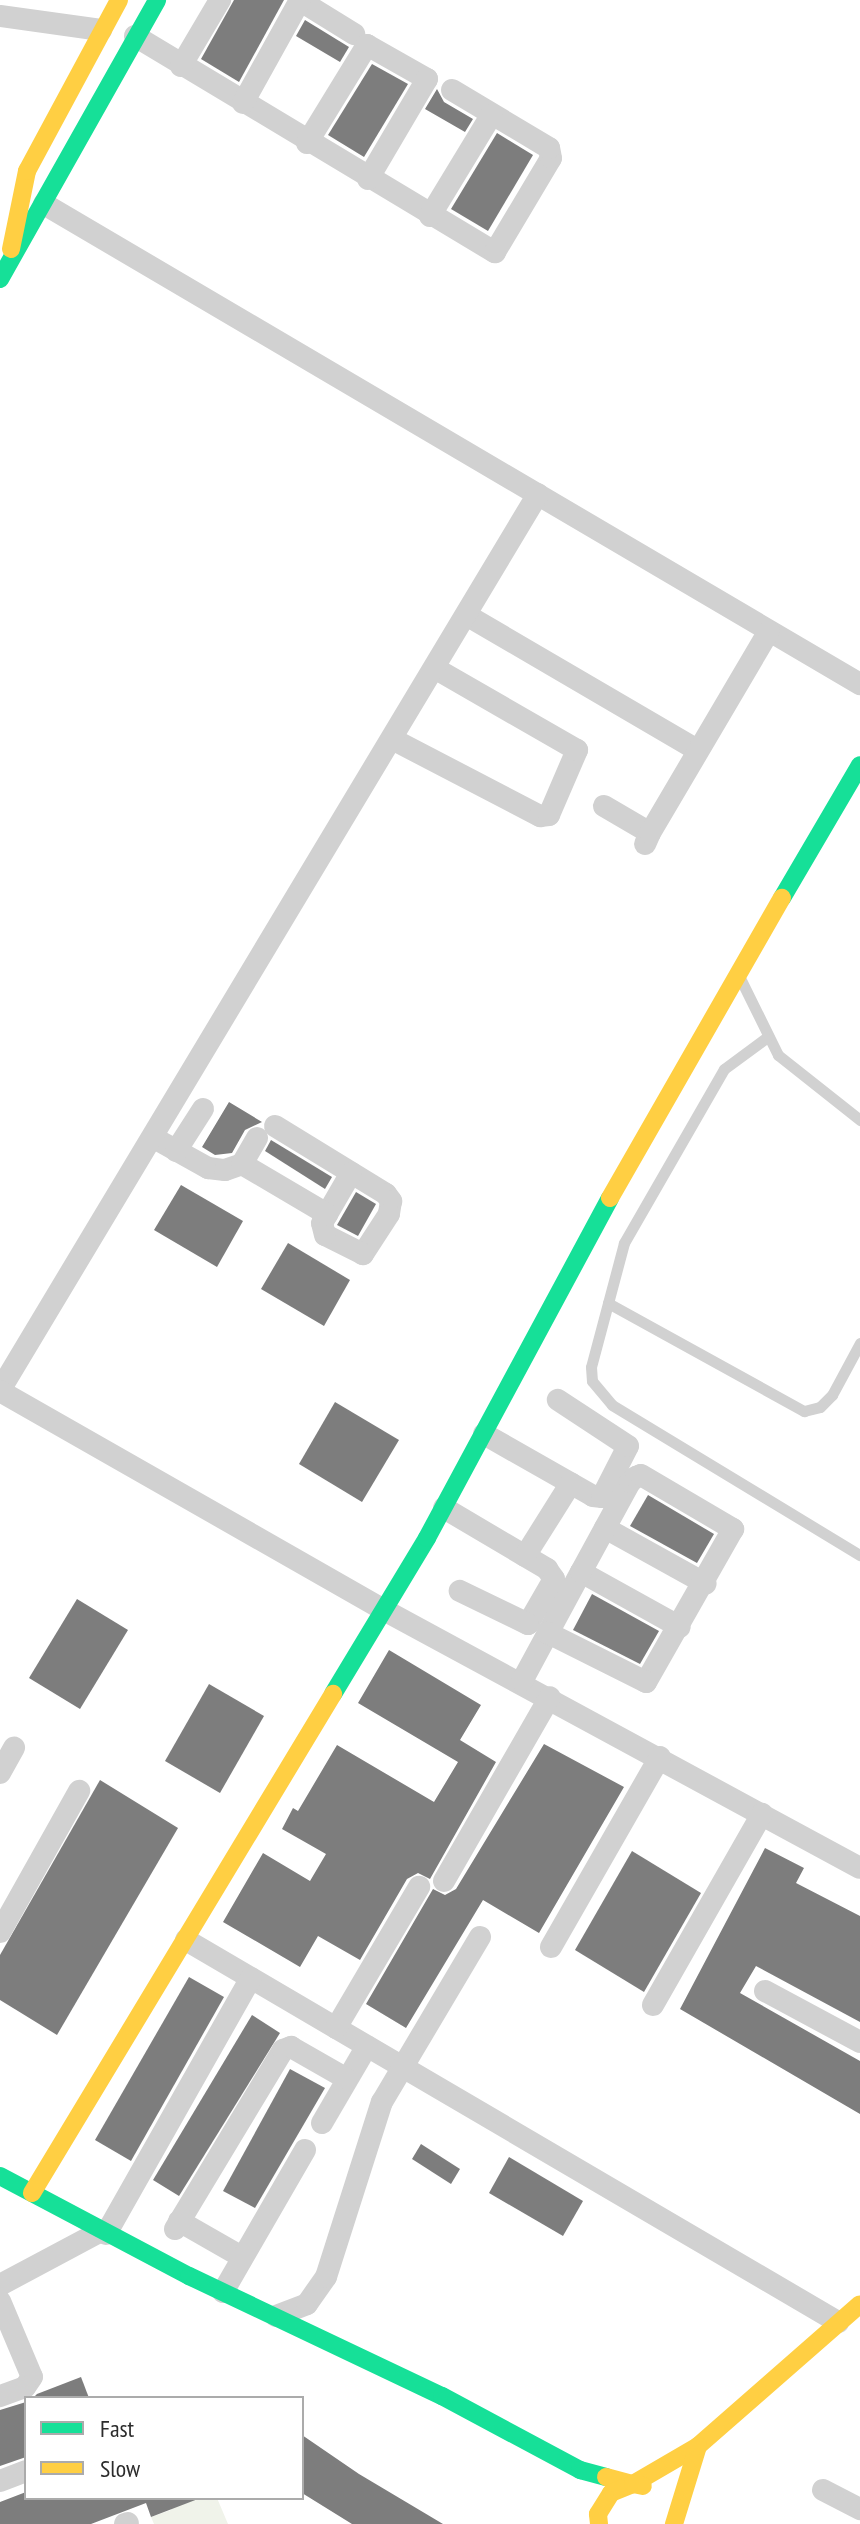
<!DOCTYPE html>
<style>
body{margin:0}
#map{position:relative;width:860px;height:2524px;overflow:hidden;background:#fff;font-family:"PT Sans Narrow",sans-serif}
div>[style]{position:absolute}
.green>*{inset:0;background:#f0f3ea}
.building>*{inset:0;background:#7d7d7d}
.lane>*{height:11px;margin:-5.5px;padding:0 5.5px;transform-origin:5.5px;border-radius:5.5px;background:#d1d1d1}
.street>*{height:22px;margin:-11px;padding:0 11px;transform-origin:11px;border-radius:11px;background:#d1d1d1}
.fast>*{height:18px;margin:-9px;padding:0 9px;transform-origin:9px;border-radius:9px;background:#16e098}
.slow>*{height:18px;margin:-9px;padding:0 9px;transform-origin:9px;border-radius:9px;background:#ffcf43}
span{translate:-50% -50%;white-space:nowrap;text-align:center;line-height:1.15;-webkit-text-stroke:8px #fff;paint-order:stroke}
.legend{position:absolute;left:24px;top:2396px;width:280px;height:104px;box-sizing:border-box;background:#fff;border:2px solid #ababab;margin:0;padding:10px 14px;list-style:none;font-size:24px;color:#2c2c2c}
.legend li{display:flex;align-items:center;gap:16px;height:40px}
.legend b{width:40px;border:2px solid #ababab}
</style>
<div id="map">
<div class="green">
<div style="clip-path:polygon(167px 2498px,217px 2498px,228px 2524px,154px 2524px,151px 2517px,171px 2510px)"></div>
</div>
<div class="building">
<div style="clip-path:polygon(234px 0,284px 0,239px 82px,201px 59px)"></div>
<div style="clip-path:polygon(305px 20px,349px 47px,340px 62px,296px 36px)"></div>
<div style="clip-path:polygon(372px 64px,408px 84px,364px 157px,328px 135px)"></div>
<div style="clip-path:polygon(437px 89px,444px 102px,473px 119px,465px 132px,425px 109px)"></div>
<div style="clip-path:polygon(497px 133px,533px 155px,488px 231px,451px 209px)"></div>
<div style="clip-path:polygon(229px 1102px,262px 1122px,245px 1130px,232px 1153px,215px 1155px,202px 1147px)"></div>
<div style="clip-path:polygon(271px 1140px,332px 1177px,325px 1189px,265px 1151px)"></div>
<div style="clip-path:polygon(181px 1185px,243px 1221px,217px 1267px,154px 1230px)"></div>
<div style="clip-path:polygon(356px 1192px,376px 1204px,358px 1236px,337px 1225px)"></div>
<div style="clip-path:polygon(288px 1243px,350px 1280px,324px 1326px,261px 1289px)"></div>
<div style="clip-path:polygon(335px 1402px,399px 1440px,362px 1502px,299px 1464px)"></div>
<div style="clip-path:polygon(648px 1495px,714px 1534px,697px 1563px,630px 1526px)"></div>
<div style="clip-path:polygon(592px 1594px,659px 1631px,640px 1664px,573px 1630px)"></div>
<div style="clip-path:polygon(77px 1599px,128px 1630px,80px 1709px,29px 1678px)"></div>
<div style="clip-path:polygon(389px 1650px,481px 1705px,460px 1740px,496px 1762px,430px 1879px,418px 1873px,407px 1879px,360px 1960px,318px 1936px,300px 1967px,223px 1922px,263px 1853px,310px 1881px,326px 1854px,282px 1829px,293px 1808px,298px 1811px,337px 1745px,434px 1802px,458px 1762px,358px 1703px)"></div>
<div style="clip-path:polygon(209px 1684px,264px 1716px,220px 1793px,165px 1761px)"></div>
<div style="clip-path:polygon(544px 1744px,624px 1787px,539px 1933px,483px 1900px,406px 2028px,366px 2004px,433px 1889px,445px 1895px,456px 1889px)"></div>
<div style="clip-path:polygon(100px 1780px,178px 1828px,57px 2035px,0 2000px,0 1955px)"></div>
<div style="clip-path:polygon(765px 1848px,804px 1868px,796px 1883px,860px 1916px,860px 2022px,756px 1966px,740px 1993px,860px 2061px,860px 2114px,680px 2009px)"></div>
<div style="clip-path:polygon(632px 1851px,701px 1893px,644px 1992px,575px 1950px)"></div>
<div style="clip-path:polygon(189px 1977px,224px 1997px,131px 2161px,95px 2140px)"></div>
<div style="clip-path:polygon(252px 2015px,280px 2033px,179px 2196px,153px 2180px)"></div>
<div style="clip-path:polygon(290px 2069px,325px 2088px,255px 2208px,223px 2191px)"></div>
<div style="clip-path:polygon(421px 2144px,460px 2169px,451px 2184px,412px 2159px)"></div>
<div style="clip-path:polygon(509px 2157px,583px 2201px,563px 2236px,489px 2193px)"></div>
<div style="clip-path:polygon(81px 2377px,89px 2398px,33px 2398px,37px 2394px)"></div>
<div style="clip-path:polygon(26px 2402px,26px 2457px,0 2466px,0 2410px)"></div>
<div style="clip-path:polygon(302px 2435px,359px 2474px,443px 2524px,352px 2524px,302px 2493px)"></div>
<div style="clip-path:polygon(26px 2492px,26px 2498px,198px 2499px,151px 2517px,146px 2503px,91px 2524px,0 2524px,0 2502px)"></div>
</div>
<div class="lane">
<div style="left:740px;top:978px;width:86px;rotate:63.7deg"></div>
<div style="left:778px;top:1055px;width:105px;rotate:38.4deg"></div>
<div style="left:766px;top:1038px;width:52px;rotate:143.6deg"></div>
<div style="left:724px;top:1069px;width:201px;rotate:119.9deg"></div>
<div style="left:624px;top:1243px;width:128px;rotate:104.9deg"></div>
<div style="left:591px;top:1367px;width:14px;rotate:86deg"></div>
<div style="left:592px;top:1381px;width:31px;rotate:50deg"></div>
<div style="left:612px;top:1405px;width:290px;rotate:31.2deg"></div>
<div style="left:608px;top:1303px;width:224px;rotate:28.9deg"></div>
<div style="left:804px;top:1411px;width:16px;rotate:-14deg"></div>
<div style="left:820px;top:1407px;width:17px;rotate:-45deg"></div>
<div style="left:832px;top:1395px;width:59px;rotate:-61.7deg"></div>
</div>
<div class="street">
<div style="left:299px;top:0;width:65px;rotate:31.7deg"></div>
<div style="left:0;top:16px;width:102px;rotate:7.9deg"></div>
<div style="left:135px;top:36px;width:420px;rotate:31deg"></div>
<div style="left:495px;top:252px;width:109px;rotate:-59.2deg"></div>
<div style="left:551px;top:158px;width:10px;rotate:-101deg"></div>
<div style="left:549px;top:148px;width:113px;rotate:-149.1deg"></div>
<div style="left:181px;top:66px;width:77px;rotate:-59.4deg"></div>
<div style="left:243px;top:103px;width:118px;rotate:-61deg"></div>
<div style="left:307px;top:143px;width:115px;rotate:-58.5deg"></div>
<div style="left:367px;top:45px;width:69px;rotate:29.5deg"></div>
<div style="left:427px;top:79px;width:116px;rotate:120.5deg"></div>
<div style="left:44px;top:204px;width:947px;rotate:30.47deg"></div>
<div style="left:430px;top:216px;width:119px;rotate:-58.7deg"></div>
<div style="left:468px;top:616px;width:265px;rotate:30.3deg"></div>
<div style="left:394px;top:740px;width:165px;rotate:27.5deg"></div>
<div style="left:540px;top:816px;width:9px;rotate:-6deg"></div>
<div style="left:549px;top:815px;width:71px;rotate:-66.7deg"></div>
<div style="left:577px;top:750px;width:163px;rotate:-150.1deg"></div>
<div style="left:604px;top:806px;width:53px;rotate:30.4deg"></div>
<div style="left:650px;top:833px;width:12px;rotate:114deg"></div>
<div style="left:650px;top:833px;width:234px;rotate:-59.5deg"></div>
<div style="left:275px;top:1126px;width:130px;rotate:31.5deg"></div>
<div style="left:386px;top:1194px;width:9px;rotate:54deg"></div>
<div style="left:391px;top:1201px;width:13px;rotate:99deg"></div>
<div style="left:389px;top:1214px;width:48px;rotate:123deg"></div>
<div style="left:363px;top:1254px;width:42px;rotate:-153.4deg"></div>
<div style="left:325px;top:1235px;width:12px;rotate:-104deg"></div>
<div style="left:322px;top:1223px;width:58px;rotate:-59.9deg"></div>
<div style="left:154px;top:1138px;width:62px;rotate:29.1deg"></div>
<div style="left:208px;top:1168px;width:17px;rotate:7deg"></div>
<div style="left:225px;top:1170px;width:18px;rotate:-19deg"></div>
<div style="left:242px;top:1164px;width:99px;rotate:30.5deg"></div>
<div style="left:176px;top:1151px;width:50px;rotate:-57.3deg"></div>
<div style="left:242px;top:1164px;width:30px;rotate:-60deg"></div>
<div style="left:0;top:1390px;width:1045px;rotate:-59.02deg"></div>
<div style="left:0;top:1391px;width:442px;rotate:29.7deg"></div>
<div style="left:384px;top:1610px;width:541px;rotate:28.46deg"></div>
<div style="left:484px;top:1434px;width:125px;rotate:29.6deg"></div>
<div style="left:593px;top:1496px;width:9px;rotate:6deg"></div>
<div style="left:602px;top:1497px;width:57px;rotate:-63deg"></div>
<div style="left:628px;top:1446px;width:84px;rotate:-146.7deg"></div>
<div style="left:444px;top:1508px;width:120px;rotate:30.6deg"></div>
<div style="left:547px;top:1569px;width:12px;rotate:55deg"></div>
<div style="left:554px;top:1579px;width:52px;rotate:120deg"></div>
<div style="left:528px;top:1624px;width:76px;rotate:-154.1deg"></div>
<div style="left:605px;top:1528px;width:115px;rotate:29deg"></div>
<div style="left:525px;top:1556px;width:86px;rotate:-57.8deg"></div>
<div style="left:581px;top:1572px;width:113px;rotate:29.1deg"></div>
<div style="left:522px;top:1681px;width:55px;rotate:-61.6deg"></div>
<div style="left:548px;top:1633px;width:69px;rotate:-61.6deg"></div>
<div style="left:581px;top:1572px;width:102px;rotate:-61.4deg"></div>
<div style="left:630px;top:1482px;width:8px;rotate:-40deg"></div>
<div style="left:636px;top:1477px;width:5px;rotate:-22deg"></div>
<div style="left:641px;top:1475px;width:107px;rotate:30.4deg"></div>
<div style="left:733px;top:1529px;width:176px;rotate:119.6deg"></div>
<div style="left:646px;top:1682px;width:110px;rotate:-153.4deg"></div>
<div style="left:0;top:1773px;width:29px;rotate:-61deg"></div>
<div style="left:444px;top:1881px;width:212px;rotate:-60.1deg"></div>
<div style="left:0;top:1932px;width:162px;rotate:-60.7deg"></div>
<div style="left:186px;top:1940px;width:756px;rotate:30.37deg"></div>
<div style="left:551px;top:1947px;width:219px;rotate:-60.2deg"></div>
<div style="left:765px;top:1991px;width:108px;rotate:28.2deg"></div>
<div style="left:653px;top:2005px;width:220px;rotate:-60.3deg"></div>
<div style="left:336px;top:2028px;width:164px;rotate:-59.5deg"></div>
<div style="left:322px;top:2123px;width:89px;rotate:-59.7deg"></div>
<div style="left:179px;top:2221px;width:70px;rotate:29.8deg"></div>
<div style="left:175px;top:2229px;width:209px;rotate:-58.9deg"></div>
<div style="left:283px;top:2050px;width:9px;rotate:-21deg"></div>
<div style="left:291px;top:2047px;width:64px;rotate:29.7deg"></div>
<div style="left:106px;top:2234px;width:294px;rotate:-60.5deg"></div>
<div style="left:0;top:2285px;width:115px;rotate:-28.1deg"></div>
<div style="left:223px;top:2292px;width:164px;rotate:-60deg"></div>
<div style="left:0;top:2301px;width:82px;rotate:67.2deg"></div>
<div style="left:32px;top:2377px;width:12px;rotate:125deg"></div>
<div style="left:25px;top:2387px;width:27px;rotate:160deg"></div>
<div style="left:276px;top:2316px;width:33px;rotate:-21deg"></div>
<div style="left:307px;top:2304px;width:33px;rotate:-55deg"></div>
<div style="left:326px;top:2277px;width:184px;rotate:-72.3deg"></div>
<div style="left:382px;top:2102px;width:192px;rotate:-59.3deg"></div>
<div style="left:0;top:2481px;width:28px;rotate:-21deg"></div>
<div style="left:823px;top:2490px;width:42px;rotate:27.2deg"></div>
<div style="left:125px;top:2524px;width:3px;rotate:-18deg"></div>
</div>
<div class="fast">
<div style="left:0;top:279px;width:320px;rotate:-60.6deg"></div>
<div style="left:782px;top:898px;width:154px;rotate:-59.6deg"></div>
<div style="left:333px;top:1694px;width:182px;rotate:-58.9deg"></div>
<div style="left:427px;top:1538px;width:386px;rotate:-61.7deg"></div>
<div style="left:0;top:2176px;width:214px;rotate:27.9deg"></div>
<div style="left:189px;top:2276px;width:280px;rotate:25.4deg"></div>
<div style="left:442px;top:2396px;width:157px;rotate:28.2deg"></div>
<div style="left:580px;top:2470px;width:27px;rotate:15deg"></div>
</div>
<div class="slow">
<div style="left:11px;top:249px;width:80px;rotate:-78.4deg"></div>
<div style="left:27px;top:171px;width:194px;rotate:-61.7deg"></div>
<div style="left:610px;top:1198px;width:346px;rotate:-60.2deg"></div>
<div style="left:32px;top:2193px;width:583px;rotate:-58.9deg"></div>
<div style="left:698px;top:2446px;width:215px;rotate:-41.2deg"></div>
<div style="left:606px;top:2477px;width:28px;rotate:15deg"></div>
<div style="left:633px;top:2484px;width:75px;rotate:-30.3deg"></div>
<div style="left:698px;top:2446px;width:82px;rotate:107.1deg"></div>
<div style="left:599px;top:2524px;width:10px;rotate:-96deg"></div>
<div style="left:598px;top:2514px;width:25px;rotate:-58deg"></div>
<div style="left:611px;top:2493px;width:24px;rotate:-22deg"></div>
<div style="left:633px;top:2484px;width:10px;rotate:11deg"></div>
</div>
<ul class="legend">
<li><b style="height:10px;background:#16e098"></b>Fast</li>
<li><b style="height:10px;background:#ffcf43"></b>Slow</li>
</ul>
</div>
